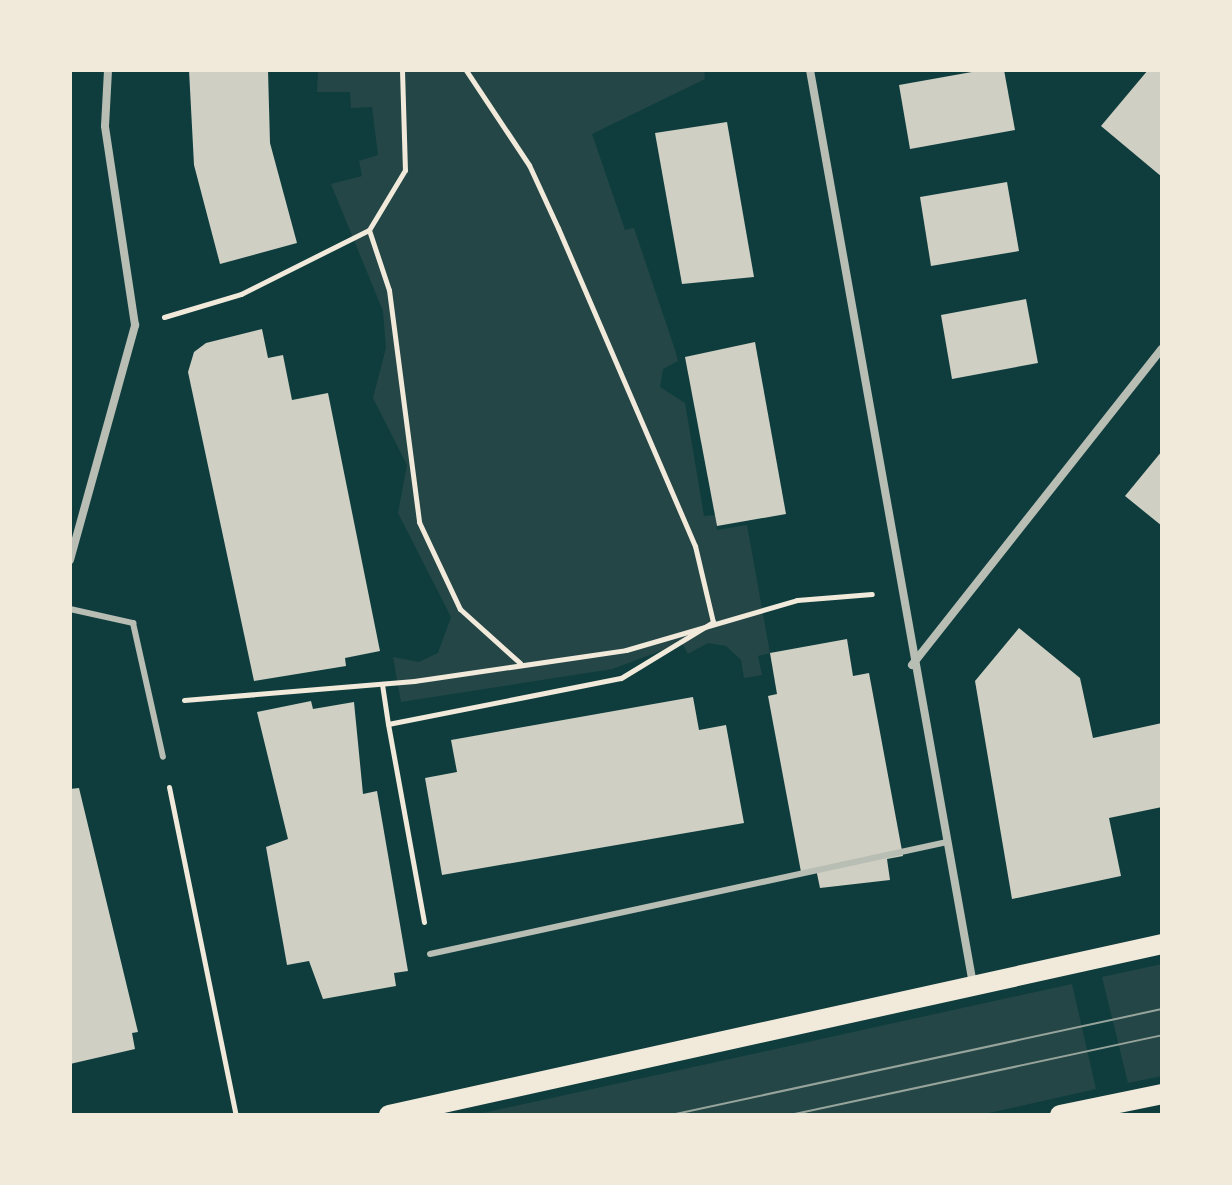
<!DOCTYPE html>
<style>
body{margin:0}
#map{position:relative;width:1232px;height:1185px;overflow:hidden;background:#0f3d3e;font-family:"Zilla Slab",serif}
div>[style]{position:absolute}
.green>*{inset:0;background:#244646}
.building>*{inset:0;background:#cfcfc3}
.path>*{height:5px;margin:-2.5px;padding:0 2.5px;transform-origin:2.5px;border-radius:2.5px;background:#f1e9da}
.service>*{height:6px;margin:-3px;padding:0 3px;transform-origin:3px;border-radius:3px;background:#b8beb3}
.minor>*{height:8px;margin:-4px;padding:0 4px;transform-origin:4px;border-radius:4px;background:#b8beb3}
.primary>*{height:20px;margin:-10px;padding:0 10px;transform-origin:10px;border-radius:10px;background:#f1e9da}
.tram>*{height:2px;margin:-1px;padding:0 1px;transform-origin:1px;border-radius:1px;background:#97a49c}
span{translate:-50% -50%;white-space:nowrap;text-align:center;line-height:1.15;-webkit-text-stroke:8px #f1e9da;paint-order:stroke}
.frame{position:absolute;inset:0;border:72px solid #f1e9da;pointer-events:none}
</style>
<div id="map">
<div class="green">
<div style="clip-path:polygon(318px 70px,704px 70px,705px 79px,592px 134px,625px 230px,634px 228px,675px 350px,678px 361px,663px 369px,660px 387px,685px 403px,704px 516px,715px 515px,717px 530px,747px 525px,770px 653px,758px 656px,762px 675px,744px 678px,741px 660px,726px 646px,708px 643px,688px 654px,682px 643px,612px 669px,401px 702px,393px 657px,419px 662px,438px 653px,451px 617px,398px 513px,407px 465px,373px 398px,386px 348px,383px 311px,331px 184px,362px 176px,359px 161px,378px 155px,372px 107px,351px 108px,350px 92px,317px 92px)"></div>
<div style="clip-path:polygon(1162px 964px,1162px 1076px,1128px 1083px,1102px 977px)"></div>
<div style="clip-path:polygon(1072px 984px,1096px 1089px,980px 1115px,474px 1115px)"></div>
</div>
<div class="building">
<div style="clip-path:polygon(189px 70px,268px 70px,270px 143px,297px 243px,220px 264px,194px 165px)"></div>
<div style="clip-path:polygon(983px 70px,1004px 70px,1015px 130px,910px 149px,899px 85px)"></div>
<div style="clip-path:polygon(1148px 70px,1162px 70px,1162px 177px,1101px 126px)"></div>
<div style="clip-path:polygon(727px 122px,754px 277px,682px 284px,655px 133px)"></div>
<div style="clip-path:polygon(1007px 182px,1019px 251px,931px 266px,920px 197px)"></div>
<div style="clip-path:polygon(1026px 299px,1038px 363px,952px 379px,941px 315px)"></div>
<div style="clip-path:polygon(262px 329px,268px 358px,283px 355px,292px 400px,328px 393px,380px 651px,345px 658px,346px 666px,254px 681px,188px 372px,194px 352px,206px 343px)"></div>
<div style="clip-path:polygon(755px 342px,786px 514px,717px 526px,685px 357px)"></div>
<div style="clip-path:polygon(1162px 451px,1162px 526px,1125px 496px)"></div>
<div style="clip-path:polygon(1019px 628px,1080px 678px,1093px 738px,1162px 723px,1162px 807px,1109px 818px,1121px 876px,1012px 899px,975px 681px)"></div>
<div style="clip-path:polygon(847px 639px,853px 676px,869px 673px,903px 856px,887px 859px,890px 880px,820px 888px,816px 869px,801px 872px,768px 696px,777px 694px,770px 653px)"></div>
<div style="clip-path:polygon(693px 697px,699px 730px,726px 725px,744px 823px,442px 875px,425px 778px,457px 772px,451px 740px)"></div>
<div style="clip-path:polygon(311px 701px,313px 709px,354px 702px,363px 794px,377px 791px,408px 971px,394px 973px,396px 986px,323px 999px,309px 961px,287px 965px,266px 847px,288px 839px,257px 712px)"></div>
<div style="clip-path:polygon(79px 788px,138px 1032px,132px 1033px,135px 1049px,70px 1064px,70px 789px)"></div>
</div>
<div class="path">
<div style="left:402px;top:70px;width:100px;rotate:88.3deg"></div>
<div style="left:405px;top:170px;width:70px;rotate:121deg"></div>
<div style="left:369px;top:230px;width:63px;rotate:71.6deg"></div>
<div style="left:389px;top:290px;width:234px;rotate:82.6deg"></div>
<div style="left:419px;top:522px;width:96px;rotate:64.8deg"></div>
<div style="left:460px;top:609px;width:81px;rotate:42deg"></div>
<div style="left:164px;top:317px;width:80px;rotate:-16.6deg"></div>
<div style="left:241px;top:294px;width:143px;rotate:-26.6deg"></div>
<div style="left:382px;top:684px;width:40px;rotate:81.5deg"></div>
<div style="left:184px;top:700px;width:231px;rotate:-4.7deg"></div>
<div style="left:414px;top:681px;width:214px;rotate:-8.3deg"></div>
<div style="left:626px;top:650px;width:178px;rotate:-16.3deg"></div>
<div style="left:797px;top:600px;width:75px;rotate:-4.6deg"></div>
<div style="left:169px;top:787px;width:335px;rotate:78.5deg"></div>
<div style="left:424px;top:922px;width:201px;rotate:-100.3deg"></div>
<div style="left:388px;top:724px;width:237px;rotate:-11.2deg"></div>
<div style="left:621px;top:678px;width:108px;rotate:-31.3deg"></div>
<div style="left:713px;top:622px;width:78px;rotate:-103.3deg"></div>
<div style="left:695px;top:546px;width:346px;rotate:-113.3deg"></div>
<div style="left:558px;top:228px;width:69px;rotate:-114.7deg"></div>
<div style="left:529px;top:165px;width:114px;rotate:-123.6deg"></div>
</div>
<div class="service">
<div style="left:70px;top:609px;width:65px;rotate:12.5deg"></div>
<div style="left:133px;top:623px;width:137px;rotate:77.4deg"></div>
<div style="left:430px;top:954px;width:529px;rotate:-12.22deg"></div>
</div>
<div class="minor">
<div style="left:810px;top:70px;width:928px;rotate:79.89deg"></div>
<div style="left:70px;top:560px;width:244px;rotate:-74.5deg"></div>
<div style="left:135px;top:325px;width:201px;rotate:-98.6deg"></div>
<div style="left:105px;top:126px;width:56px;rotate:-86.9deg"></div>
<div style="left:912px;top:665px;width:403px;rotate:-51.7deg"></div>
</div>
<div class="primary">
<div style="left:389px;top:1115px;width:792px;rotate:-12.47deg"></div>
<div style="left:1060px;top:1115px;width:104px;rotate:-11.6deg"></div>
</div>
<div class="tram">
<div style="left:671px;top:1115px;width:502px;rotate:-12.18deg"></div>
<div style="left:790px;top:1115px;width:381px;rotate:-12.1deg"></div>
</div>
<div class="frame"></div>
</div>
